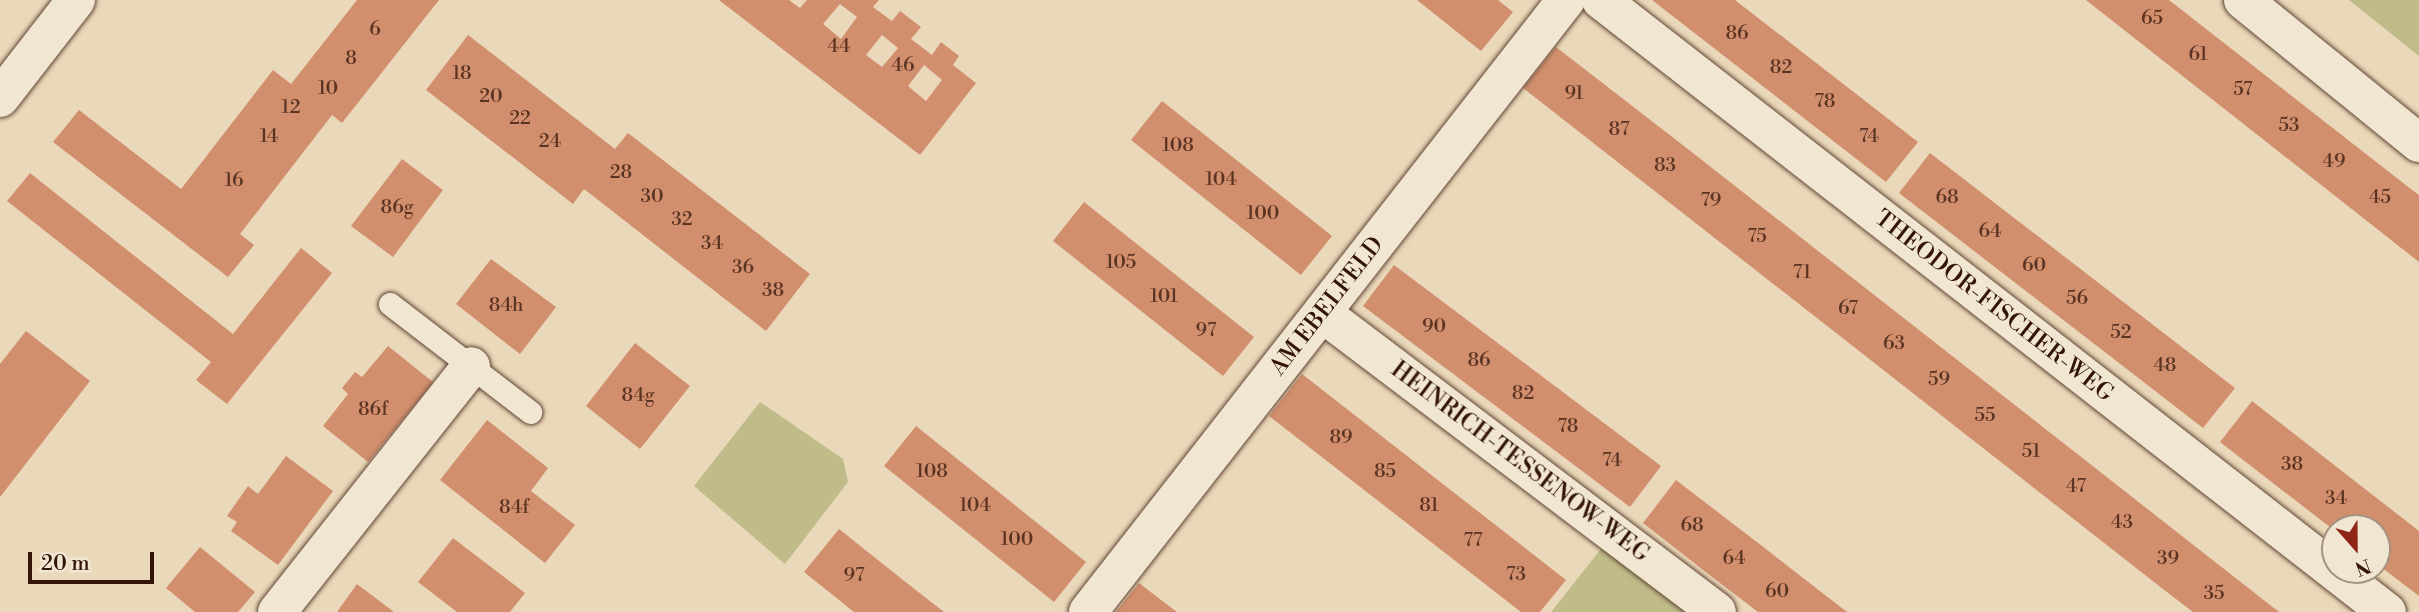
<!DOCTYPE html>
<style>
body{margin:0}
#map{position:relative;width:2419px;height:612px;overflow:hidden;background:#ead8ba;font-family:"Libre Bodoni",serif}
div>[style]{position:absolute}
.green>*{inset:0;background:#bfbc8a}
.building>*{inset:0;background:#d28f6e}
.roads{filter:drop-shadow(0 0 2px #614534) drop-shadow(0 0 2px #614534)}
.service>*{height:23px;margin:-11.5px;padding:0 11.5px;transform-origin:11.5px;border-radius:11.5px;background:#f1e6d2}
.minor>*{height:38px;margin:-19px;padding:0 19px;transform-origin:19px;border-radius:19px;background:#f1e6d2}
span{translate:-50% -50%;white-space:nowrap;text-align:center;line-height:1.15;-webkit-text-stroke:7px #f1e6d2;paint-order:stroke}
.number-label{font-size:19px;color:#5b3322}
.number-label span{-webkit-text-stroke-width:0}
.street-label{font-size:23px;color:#331408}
.north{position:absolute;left:2321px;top:514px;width:70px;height:70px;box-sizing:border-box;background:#f1e6d2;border:2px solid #a59281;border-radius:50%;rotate:159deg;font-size:19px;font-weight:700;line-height:28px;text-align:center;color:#331408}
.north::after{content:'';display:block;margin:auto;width:24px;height:32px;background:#8f2418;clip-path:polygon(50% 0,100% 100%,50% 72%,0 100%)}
.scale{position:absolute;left:28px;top:552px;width:126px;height:32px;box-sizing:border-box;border:4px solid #331408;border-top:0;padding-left:9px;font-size:21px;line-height:24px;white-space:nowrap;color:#331408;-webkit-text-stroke:5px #f1e6d2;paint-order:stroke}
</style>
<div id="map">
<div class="green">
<div style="clip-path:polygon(2349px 0,2419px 0,2419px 56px)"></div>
<div style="clip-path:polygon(760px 402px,843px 459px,848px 482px,785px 564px,694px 486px)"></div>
<div style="clip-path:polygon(1604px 545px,1692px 612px,1551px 612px)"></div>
</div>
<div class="building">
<div style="clip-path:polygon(357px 0,439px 0,342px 123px,332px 115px,240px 234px,254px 245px,228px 277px,53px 142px,79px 110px,181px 189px,273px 70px,291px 84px)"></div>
<div style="clip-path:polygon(evenodd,719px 0,789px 0,800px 8px,807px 0,879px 0,873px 7px,892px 21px,900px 11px,921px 27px,911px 39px,932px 55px,941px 42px,959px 56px,953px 65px,976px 83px,920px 155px,719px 0,840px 4px,857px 17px,841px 39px,823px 24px,840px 4px,719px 0,882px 35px,898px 48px,882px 67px,866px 55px,882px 35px,719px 0,924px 65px,942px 80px,926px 101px,908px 86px,924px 65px)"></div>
<div style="clip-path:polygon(1417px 0,1498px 0,1513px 12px,1481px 51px)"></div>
<div style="clip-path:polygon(1652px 0,1735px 0,1918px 142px,1886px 182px)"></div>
<div style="clip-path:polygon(2086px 0,2169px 0,2407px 186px,2419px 195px,2419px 262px)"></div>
<div style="clip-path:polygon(468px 35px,615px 149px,628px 133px,810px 274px,766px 331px,584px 189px,573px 204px,426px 90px)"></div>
<div style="clip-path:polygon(1556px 47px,1693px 153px,2279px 612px,2193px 612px,2163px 589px,1523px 88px)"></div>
<div style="clip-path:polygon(1162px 101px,1332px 236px,1301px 275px,1131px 140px)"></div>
<div style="clip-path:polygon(1930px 153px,2235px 388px,2203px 428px,1899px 193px)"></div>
<div style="clip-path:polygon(402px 159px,443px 190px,393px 257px,351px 226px)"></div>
<div style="clip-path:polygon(30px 173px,233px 334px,301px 248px,332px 273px,227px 404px,196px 380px,211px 362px,7px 201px)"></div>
<div style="clip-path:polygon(1084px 202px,1254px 337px,1223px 376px,1053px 241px)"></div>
<div style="clip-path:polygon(491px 259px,556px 307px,520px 354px,456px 304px)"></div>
<div style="clip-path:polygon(1394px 265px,1661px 466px,1630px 507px,1363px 306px)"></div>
<div style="clip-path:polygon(26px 331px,90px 381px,0 497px,0 364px)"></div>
<div style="clip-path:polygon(635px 343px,690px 386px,640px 449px,586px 406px)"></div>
<div style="clip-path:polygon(388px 346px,433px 382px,368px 462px,323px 426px,348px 394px,342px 388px,355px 372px,362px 377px)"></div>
<div style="clip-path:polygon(1302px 374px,1566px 580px,1540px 612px,1521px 612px,1269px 416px)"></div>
<div style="clip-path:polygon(2252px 401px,2419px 531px,2419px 596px,2377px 564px,2377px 528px,2335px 531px,2220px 442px)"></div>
<div style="clip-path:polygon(487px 420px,548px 468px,531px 491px,575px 525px,545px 563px,440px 480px)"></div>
<div style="clip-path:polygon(916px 426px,1086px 562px,1054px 602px,884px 466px)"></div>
<div style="clip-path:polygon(286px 456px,333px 491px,278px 565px,231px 531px,237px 522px,227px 516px,248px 486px,258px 494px)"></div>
<div style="clip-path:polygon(1676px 480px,1762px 546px,1847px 612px,1758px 612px,1707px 573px,1643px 523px)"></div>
<div style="clip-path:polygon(839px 529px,903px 580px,944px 612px,854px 612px,804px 572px)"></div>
<div style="clip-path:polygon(453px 538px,525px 593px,510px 612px,457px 612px,418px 582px)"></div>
<div style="clip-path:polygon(200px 547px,255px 592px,238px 612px,195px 612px,166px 588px)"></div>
<div style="clip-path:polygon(1139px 583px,1161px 600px,1177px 612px,1116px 612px)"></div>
<div style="clip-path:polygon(357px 584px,394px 612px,337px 612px)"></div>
</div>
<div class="roads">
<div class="service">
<div style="left:390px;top:304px;width:177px;rotate:37.6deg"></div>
</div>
<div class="minor">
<div style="left:1601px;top:0;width:996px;rotate:37.91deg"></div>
<div style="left:2243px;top:0;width:227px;rotate:39.1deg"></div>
<div style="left:0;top:98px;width:124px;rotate:-52.2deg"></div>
<div style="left:1322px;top:313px;width:495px;rotate:37.1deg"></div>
<div style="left:277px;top:612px;width:313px;rotate:-51.7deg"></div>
<div style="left:1088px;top:612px;width:777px;rotate:-52.01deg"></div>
</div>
</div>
<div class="number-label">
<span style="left:2152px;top:19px">65</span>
<span style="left:375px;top:30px">6</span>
<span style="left:1737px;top:34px">86</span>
<span style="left:839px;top:47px">44</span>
<span style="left:2198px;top:55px">61</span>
<span style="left:351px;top:59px">8</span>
<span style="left:903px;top:66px">46</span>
<span style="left:1781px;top:68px">82</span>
<span style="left:462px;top:74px">18</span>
<span style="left:328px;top:89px">10</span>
<span style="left:2243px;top:90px">57</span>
<span style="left:1574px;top:94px">91</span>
<span style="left:491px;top:97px">20</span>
<span style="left:1825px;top:102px">78</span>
<span style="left:291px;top:108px">12</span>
<span style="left:520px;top:119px">22</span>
<span style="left:2289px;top:126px">53</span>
<span style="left:1619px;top:130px">87</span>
<span style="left:269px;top:137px">14</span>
<span style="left:1869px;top:137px">74</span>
<span style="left:550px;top:142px">24</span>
<span style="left:1178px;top:146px">108</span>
<span style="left:2334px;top:162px">49</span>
<span style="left:1665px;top:166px">83</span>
<span style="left:621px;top:173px">28</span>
<span style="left:1221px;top:180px">104</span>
<span style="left:234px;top:181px">16</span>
<span style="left:652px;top:197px">30</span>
<span style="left:1947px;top:198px">68</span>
<span style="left:2380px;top:198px">45</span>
<span style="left:1711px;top:201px">79</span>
<span style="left:397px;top:208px">86g</span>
<span style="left:1263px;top:214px">100</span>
<span style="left:682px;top:220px">32</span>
<span style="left:1990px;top:232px">64</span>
<span style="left:1757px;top:237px">75</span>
<span style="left:712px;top:244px">34</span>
<span style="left:1121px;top:263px">105</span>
<span style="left:2034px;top:266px">60</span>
<span style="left:743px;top:268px">36</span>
<span style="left:1802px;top:273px">71</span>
<span style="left:773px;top:291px">38</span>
<span style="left:1164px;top:297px">101</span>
<span style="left:2077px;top:299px">56</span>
<span style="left:506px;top:306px">84h</span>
<span style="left:1848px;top:309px">67</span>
<span style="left:1434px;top:327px">90</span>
<span style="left:1206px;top:331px">97</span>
<span style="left:2121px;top:333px">52</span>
<span style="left:1894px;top:344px">63</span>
<span style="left:1479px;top:361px">86</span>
<span style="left:2165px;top:366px">48</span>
<span style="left:1939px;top:380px">59</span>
<span style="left:1523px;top:394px">82</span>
<span style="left:638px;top:396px">84g</span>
<span style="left:373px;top:410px">86f</span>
<span style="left:1985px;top:416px">55</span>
<span style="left:1568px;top:427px">78</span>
<span style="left:1341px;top:438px">89</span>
<span style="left:2031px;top:452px">51</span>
<span style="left:1612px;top:461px">74</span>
<span style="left:2292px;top:465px">38</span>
<span style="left:932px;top:472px">108</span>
<span style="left:1385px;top:472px">85</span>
<span style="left:2076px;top:487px">47</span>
<span style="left:2336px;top:499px">34</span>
<span style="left:975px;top:506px">104</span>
<span style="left:1429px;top:506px">81</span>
<span style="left:514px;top:508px">84f</span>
<span style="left:2122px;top:523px">43</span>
<span style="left:1692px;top:526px">68</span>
<span style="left:1017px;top:540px">100</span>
<span style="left:1473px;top:541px">77</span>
<span style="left:1734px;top:559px">64</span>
<span style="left:2168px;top:559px">39</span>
<span style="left:1516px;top:575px">73</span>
<span style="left:854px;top:576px">97</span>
<span style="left:1777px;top:592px">60</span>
<span style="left:2214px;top:594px">35</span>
</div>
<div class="street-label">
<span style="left:1327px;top:306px;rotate:-52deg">AM EBELFELD</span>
<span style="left:1994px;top:306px;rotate:38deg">THEODOR-FISCHER-WEG</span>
<span style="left:1520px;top:462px;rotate:37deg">HEINRICH-TESSENOW-WEG</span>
</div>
<div class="north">N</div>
<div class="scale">20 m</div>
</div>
